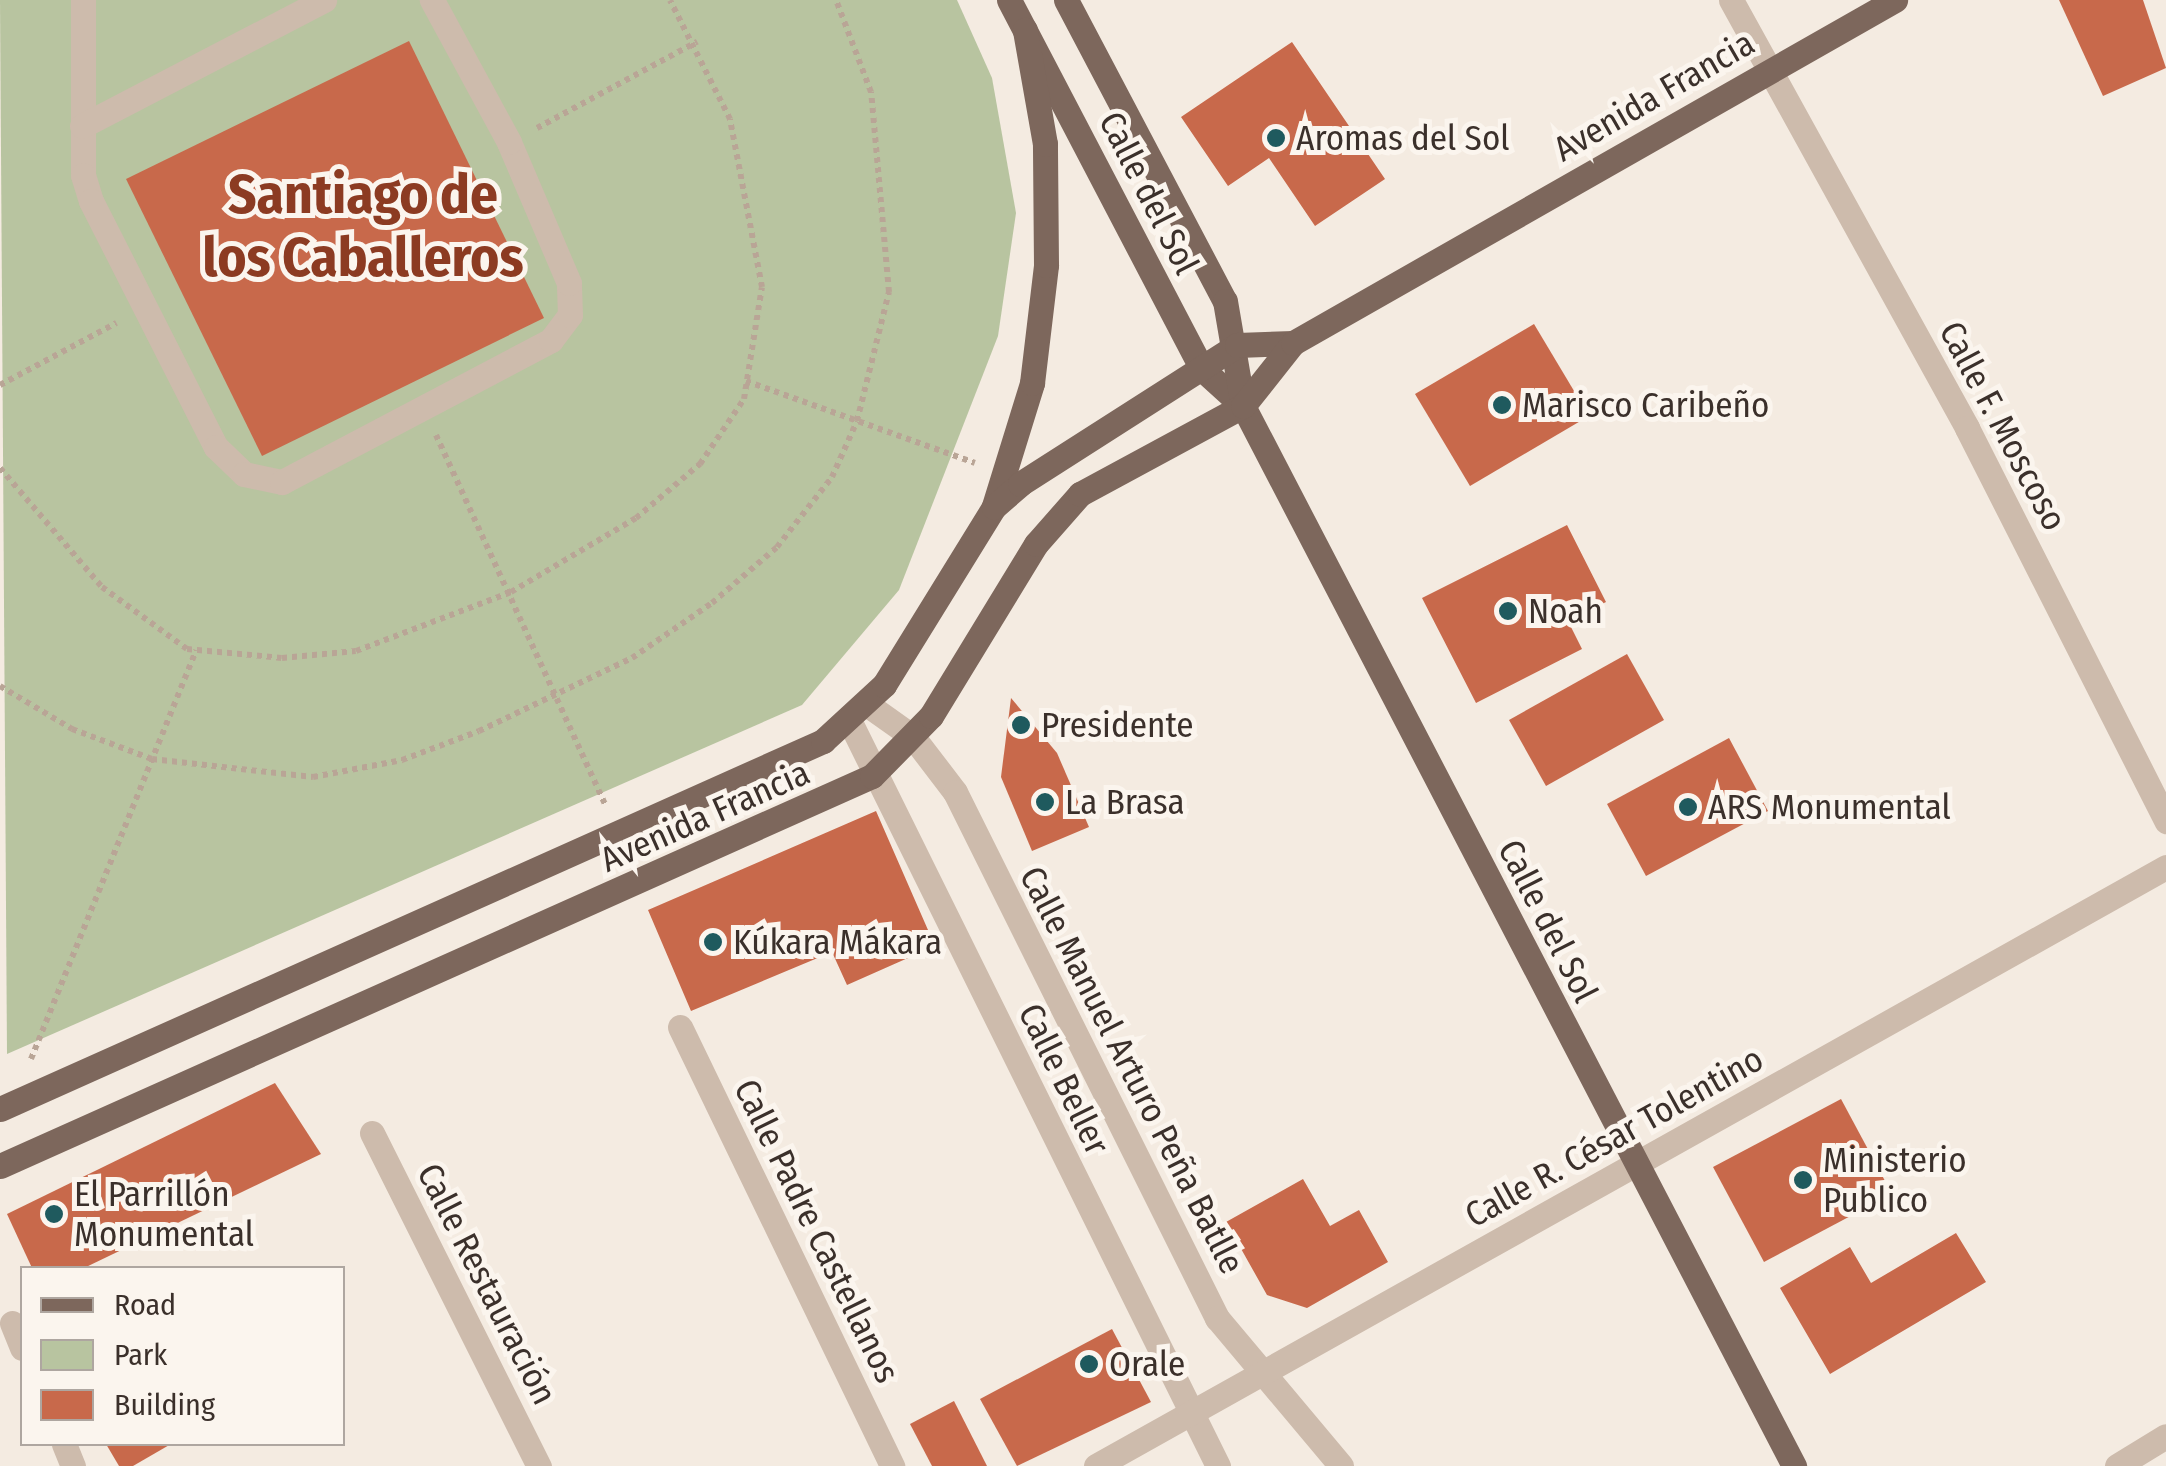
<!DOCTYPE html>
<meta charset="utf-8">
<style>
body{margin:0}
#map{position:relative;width:2166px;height:1466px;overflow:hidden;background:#f4ebe1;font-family:"Fira Sans Condensed",sans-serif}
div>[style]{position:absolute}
.green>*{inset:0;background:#b8c4a0}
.building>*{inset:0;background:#c8694b}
.path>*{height:6px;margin-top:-3px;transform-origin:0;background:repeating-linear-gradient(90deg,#b9a596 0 5px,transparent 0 10px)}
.minor>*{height:25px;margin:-12.5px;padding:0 12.5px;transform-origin:12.5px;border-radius:12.5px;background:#cdbbac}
.major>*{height:25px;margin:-12.5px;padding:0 12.5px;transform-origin:12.5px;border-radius:12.5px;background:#7d675c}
.dots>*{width:28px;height:28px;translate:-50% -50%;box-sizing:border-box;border:5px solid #fbf5ee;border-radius:50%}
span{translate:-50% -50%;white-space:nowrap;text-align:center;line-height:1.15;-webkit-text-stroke:10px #fbf5ee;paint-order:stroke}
.street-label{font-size:35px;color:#3b302b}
.poi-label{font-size:35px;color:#3b302b}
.left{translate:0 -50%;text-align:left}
.town-label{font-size:55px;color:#8c3b22;font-weight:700}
.legend{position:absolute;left:20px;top:1266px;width:325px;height:180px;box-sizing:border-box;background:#fbf5ee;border:2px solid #aea6a0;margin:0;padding:12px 18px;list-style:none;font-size:30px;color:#3b302b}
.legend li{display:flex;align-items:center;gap:20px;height:50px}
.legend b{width:50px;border:2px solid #aea6a0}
</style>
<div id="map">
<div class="green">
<div style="clip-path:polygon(0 0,957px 0,992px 78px,1016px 213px,998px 336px,899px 590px,802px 705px,7px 1054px)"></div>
</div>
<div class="building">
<div style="clip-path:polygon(2059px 0,2143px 0,2166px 68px,2103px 96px)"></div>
<div style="clip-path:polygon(409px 41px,544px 318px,262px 456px,126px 179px)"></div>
<div style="clip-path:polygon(1292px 42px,1385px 179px,1315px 226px,1269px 158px,1228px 186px,1181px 117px)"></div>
<div style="clip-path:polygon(1534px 324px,1589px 416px,1470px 486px,1415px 394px)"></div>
<div style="clip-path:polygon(1567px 525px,1606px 602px,1568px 621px,1582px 649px,1476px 703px,1422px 598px)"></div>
<div style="clip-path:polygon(1627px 654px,1664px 720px,1546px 786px,1509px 720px)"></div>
<div style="clip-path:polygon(1011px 698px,1057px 753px,1089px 827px,1032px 851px,1001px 777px)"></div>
<div style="clip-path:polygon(1729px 738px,1768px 811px,1646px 876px,1607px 804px)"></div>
<div style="clip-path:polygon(876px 811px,935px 946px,847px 985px,832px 952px,691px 1011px,648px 910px)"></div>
<div style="clip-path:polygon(275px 1083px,321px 1154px,84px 1268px,32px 1268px,7px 1214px)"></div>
<div style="clip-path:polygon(1841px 1099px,1892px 1194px,1764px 1262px,1713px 1167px)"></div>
<div style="clip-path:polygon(1303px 1179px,1330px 1226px,1359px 1210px,1388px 1262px,1307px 1308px,1267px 1295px,1226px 1222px)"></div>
<div style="clip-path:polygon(1956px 1233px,1986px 1282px,1830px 1374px,1780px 1288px,1850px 1247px,1871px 1283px)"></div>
<div style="clip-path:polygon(1112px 1329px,1151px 1402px,1017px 1466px,980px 1399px)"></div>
<div style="clip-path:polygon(954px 1401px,987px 1466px,932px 1466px,910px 1424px)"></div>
<div style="clip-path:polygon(106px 1444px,171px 1444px,133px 1466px,119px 1466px)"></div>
</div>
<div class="path">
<div style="left:537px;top:128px;width:182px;rotate:-28.3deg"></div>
<div style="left:746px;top:381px;width:243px;rotate:19.7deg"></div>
<div style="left:0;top:385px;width:132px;rotate:-28.1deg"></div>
<div style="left:436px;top:435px;width:408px;rotate:65.4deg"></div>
<div style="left:0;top:468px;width:157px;rotate:49.4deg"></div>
<div style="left:102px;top:587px;width:105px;rotate:36.1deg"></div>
<div style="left:187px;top:649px;width:95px;rotate:5.4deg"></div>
<div style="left:282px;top:658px;width:74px;rotate:-5.4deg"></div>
<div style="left:356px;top:651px;width:166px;rotate:-20.8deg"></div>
<div style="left:511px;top:592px;width:145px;rotate:-30.6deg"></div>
<div style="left:636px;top:518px;width:84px;rotate:-40.2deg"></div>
<div style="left:700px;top:464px;width:78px;rotate:-55.9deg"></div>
<div style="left:744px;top:399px;width:113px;rotate:-80.9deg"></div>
<div style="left:762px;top:287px;width:171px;rotate:-100.8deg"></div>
<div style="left:730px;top:119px;width:133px;rotate:-116.8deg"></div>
<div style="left:0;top:686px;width:84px;rotate:30.8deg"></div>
<div style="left:72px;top:729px;width:85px;rotate:20.6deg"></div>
<div style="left:152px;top:759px;width:162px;rotate:6.4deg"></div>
<div style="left:313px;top:777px;width:91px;rotate:-10.8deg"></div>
<div style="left:402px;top:760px;width:82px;rotate:-20.6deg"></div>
<div style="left:479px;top:731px;width:170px;rotate:-25.5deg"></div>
<div style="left:632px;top:658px;width:97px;rotate:-34.5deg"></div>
<div style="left:712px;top:603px;width:86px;rotate:-40.7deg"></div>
<div style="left:777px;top:547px;width:89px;rotate:-51.8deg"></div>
<div style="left:832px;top:477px;width:61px;rotate:-65.9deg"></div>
<div style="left:857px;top:421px;width:133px;rotate:-76.1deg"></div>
<div style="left:889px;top:292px;width:201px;rotate:-95.1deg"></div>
<div style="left:871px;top:92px;width:98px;rotate:-110.8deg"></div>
<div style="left:31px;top:1059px;width:441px;rotate:-68deg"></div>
</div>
<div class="minor">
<div style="left:83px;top:0;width:175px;rotate:90deg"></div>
<div style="left:83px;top:175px;width:27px;rotate:73deg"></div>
<div style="left:91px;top:201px;width:276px;rotate:63.1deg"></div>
<div style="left:216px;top:447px;width:39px;rotate:44deg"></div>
<div style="left:244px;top:474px;width:39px;rotate:12deg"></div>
<div style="left:282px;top:482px;width:304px;rotate:-27.8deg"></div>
<div style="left:551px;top:340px;width:31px;rotate:-53deg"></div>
<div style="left:570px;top:315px;width:32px;rotate:-92deg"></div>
<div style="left:569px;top:283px;width:153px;rotate:-113.1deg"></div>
<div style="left:509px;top:142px;width:162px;rotate:-118.5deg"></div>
<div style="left:1731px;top:0;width:489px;rotate:61.1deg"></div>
<div style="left:1967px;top:428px;width:441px;rotate:63.1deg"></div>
<div style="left:82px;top:126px;width:273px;rotate:-27.5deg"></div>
<div style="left:868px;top:705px;width:55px;rotate:35.4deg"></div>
<div style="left:913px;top:737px;width:69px;rotate:52.6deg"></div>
<div style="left:955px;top:792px;width:588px;rotate:63.52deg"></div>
<div style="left:1217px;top:1318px;width:193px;rotate:50deg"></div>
<div style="left:850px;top:722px;width:830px;rotate:63.68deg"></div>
<div style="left:680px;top:1027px;width:488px;rotate:64.2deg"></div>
<div style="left:372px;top:1133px;width:373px;rotate:63.4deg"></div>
<div style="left:12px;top:1323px;width:27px;rotate:68deg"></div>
<div style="left:64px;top:1444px;width:24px;rotate:68deg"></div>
<div style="left:1096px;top:1466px;width:1226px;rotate:-29.24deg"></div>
<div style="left:2117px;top:1466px;width:57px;rotate:-31.5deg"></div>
</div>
<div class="major">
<div style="left:1009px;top:0;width:416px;rotate:62.4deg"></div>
<div style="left:1202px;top:369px;width:55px;rotate:42.1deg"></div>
<div style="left:1066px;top:0;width:340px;rotate:62.2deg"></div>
<div style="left:1225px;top:301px;width:107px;rotate:80.3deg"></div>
<div style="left:1243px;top:406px;width:1195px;rotate:62.53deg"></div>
<div style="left:994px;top:506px;width:129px;rotate:-72.8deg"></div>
<div style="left:1032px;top:383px;width:119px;rotate:-83.2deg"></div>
<div style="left:1046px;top:265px;width:121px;rotate:-90.5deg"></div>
<div style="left:1045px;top:144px;width:116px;rotate:-100deg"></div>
<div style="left:0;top:1109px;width:902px;rotate:-24.09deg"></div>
<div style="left:823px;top:741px;width:83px;rotate:-42.6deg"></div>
<div style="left:884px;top:685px;width:209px;rotate:-58.3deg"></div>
<div style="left:994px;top:507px;width:35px;rotate:-41deg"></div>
<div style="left:1020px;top:484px;width:258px;rotate:-32.6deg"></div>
<div style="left:1237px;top:345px;width:56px;rotate:-2deg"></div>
<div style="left:0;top:1166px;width:955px;rotate:-24.1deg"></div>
<div style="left:872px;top:776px;width:84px;rotate:-45.5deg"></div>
<div style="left:931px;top:716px;width:202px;rotate:-58.6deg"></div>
<div style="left:1036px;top:544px;width:67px;rotate:-48.7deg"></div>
<div style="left:1080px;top:494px;width:185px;rotate:-28.4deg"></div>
<div style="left:1243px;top:406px;width:80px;rotate:-51.6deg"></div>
<div style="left:1293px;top:343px;width:693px;rotate:-29.67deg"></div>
</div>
<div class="dots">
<div style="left:1276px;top:138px;background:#1f5a5e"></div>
<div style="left:1502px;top:405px;background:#1f5a5e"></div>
<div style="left:1508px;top:611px;background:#1f5a5e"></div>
<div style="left:1021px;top:725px;background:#1f5a5e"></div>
<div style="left:1045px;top:802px;background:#1f5a5e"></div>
<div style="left:1688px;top:807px;background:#1f5a5e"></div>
<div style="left:713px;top:942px;background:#1f5a5e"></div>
<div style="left:1803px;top:1180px;background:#1f5a5e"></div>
<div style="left:54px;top:1214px;background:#1f5a5e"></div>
<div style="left:1089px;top:1364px;background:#1f5a5e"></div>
</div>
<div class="street-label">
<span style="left:1654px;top:96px;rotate:-30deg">Avenida Francia</span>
<span style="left:1149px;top:193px;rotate:63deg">Calle del Sol</span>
<span style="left:2003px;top:426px;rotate:62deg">Calle F. Moscoso</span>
<span style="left:705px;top:816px;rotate:-24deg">Avenida Francia</span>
<span style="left:1548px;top:921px;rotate:63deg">Calle del Sol</span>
<span style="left:1132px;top:1070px;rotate:63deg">Calle Manuel Arturo Peña Batlle</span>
<span style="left:1064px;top:1079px;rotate:64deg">Calle Beller</span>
<span style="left:1614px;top:1137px;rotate:-29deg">Calle R. César Tolentino</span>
<span style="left:817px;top:1231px;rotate:64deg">Calle Padre Castellanos</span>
<span style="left:487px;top:1284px;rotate:63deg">Calle Restauración</span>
</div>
<div class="poi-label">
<span class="left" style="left:1296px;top:138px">Aromas del Sol</span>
<span class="left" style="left:1522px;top:405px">Marisco Caribeño</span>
<span class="left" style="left:1528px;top:611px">Noah</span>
<span class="left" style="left:1041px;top:725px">Presidente</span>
<span class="left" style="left:1065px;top:802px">La Brasa</span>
<span class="left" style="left:1708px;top:807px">ARS Monumental</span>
<span class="left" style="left:733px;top:942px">Kúkara Mákara</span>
<span class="left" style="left:1823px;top:1180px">Ministerio<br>Publico</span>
<span class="left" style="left:74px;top:1214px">El Parrillón<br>Monumental</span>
<span class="left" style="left:1109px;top:1364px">Orale</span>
</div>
<div class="town-label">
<span style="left:363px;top:227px">Santiago de<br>los Caballeros</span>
</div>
<ul class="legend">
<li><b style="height:12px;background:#7d675c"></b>Road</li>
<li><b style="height:28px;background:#b8c4a0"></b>Park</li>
<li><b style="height:28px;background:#c8694b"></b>Building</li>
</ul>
</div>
